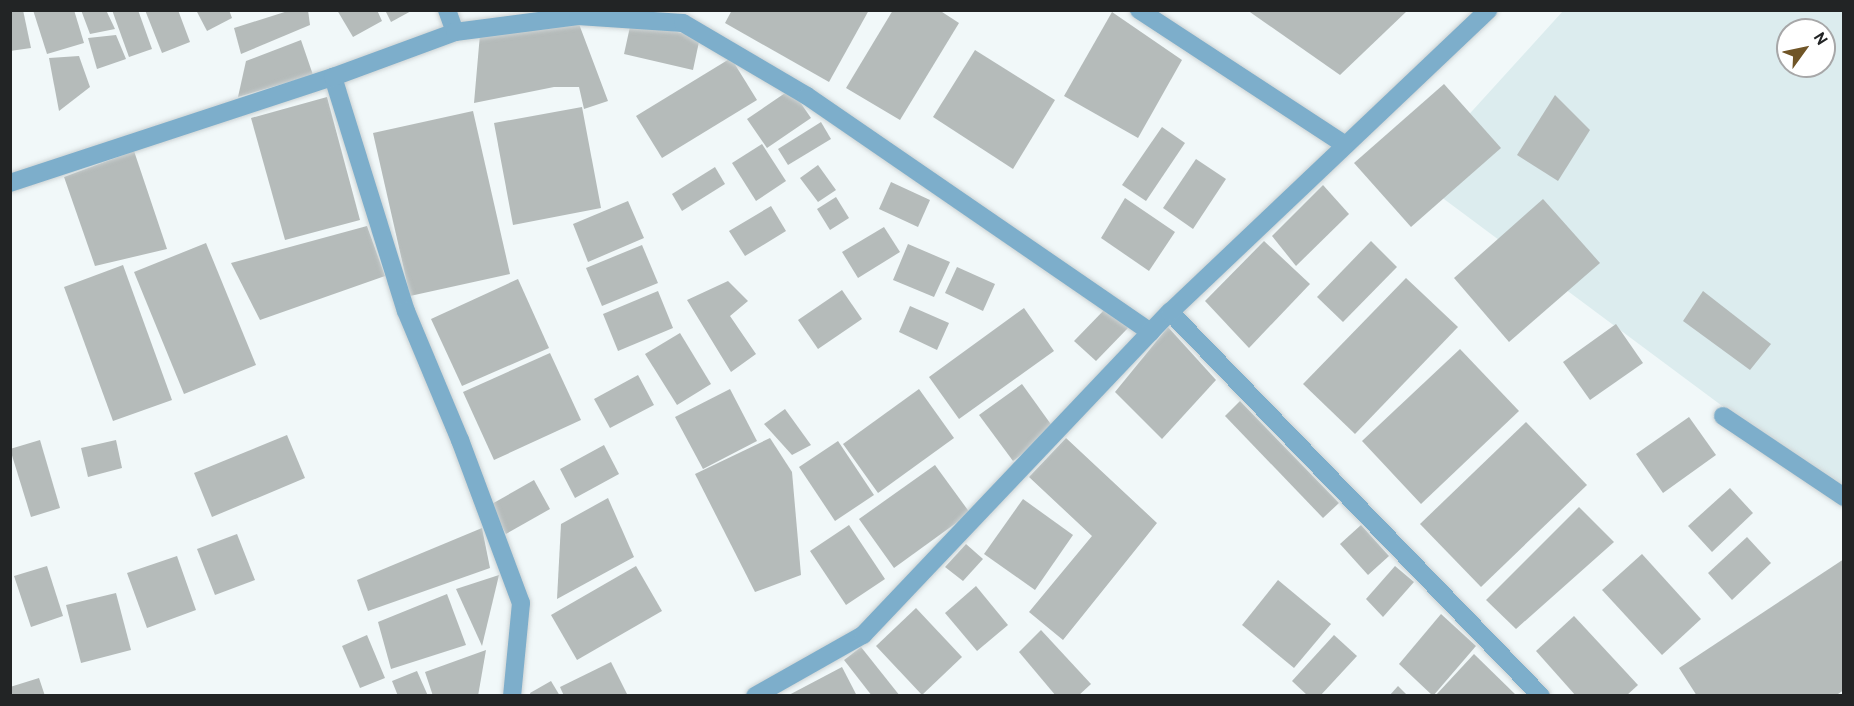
<!DOCTYPE html>
<style>
body{margin:0}
#map{position:relative;width:1854px;height:706px;overflow:hidden;background:#f1f8f9;font-family:Overpass,sans-serif}
div>[style]{position:absolute}
.built>*{inset:0;background:#dcecee}
.building>*{inset:0;background:#b5bbba}
.roads{filter:drop-shadow(0 0 2px #ccd2d3) drop-shadow(0 0 2px #ccd2d3)}
.minor>*{height:18px;margin:-9px;padding:0 9px;transform-origin:9px;border-radius:9px;background:#7daecb}
span{translate:-50% -50%;white-space:nowrap;text-align:center;line-height:1.15;-webkit-text-stroke:5px #fff;paint-order:stroke}
.frame{position:absolute;inset:0;border:12px solid #222425;pointer-events:none}
.north{position:absolute;left:1776px;top:18px;width:60px;height:60px;box-sizing:border-box;background:#fff;border:2px solid #a7a7a8;border-radius:50%;rotate:57deg;font-size:16px;font-weight:700;line-height:24px;text-align:center;color:#222425}
.north::after{content:'';display:block;margin:auto;width:21px;height:27px;background:#705527;clip-path:polygon(50% 0,100% 100%,50% 72%,0 100%)}
</style>
<div id="map">
<div class="built">
<div style="clip-path:polygon(evenodd,1563px 11px,1843px 11px,1843px 496px,1413px 176px,1563px 11px,1788px 30px,1824px 30px,1824px 66px,1788px 66px,1788px 30px)"></div>
</div>
<div class="building">
<div style="clip-path:polygon(10px 10px,23px 10px,31px 48px,10px 51px)"></div>
<div style="clip-path:polygon(33px 10px,74px 10px,84px 43px,47px 54px)"></div>
<div style="clip-path:polygon(81px 10px,106px 10px,115px 29px,90px 34px)"></div>
<div style="clip-path:polygon(112px 10px,138px 10px,152px 49px,129px 57px)"></div>
<div style="clip-path:polygon(145px 10px,178px 10px,190px 42px,162px 53px)"></div>
<div style="clip-path:polygon(196px 10px,229px 10px,232px 18px,207px 31px)"></div>
<div style="clip-path:polygon(291px 10px,308px 10px,310px 25px,241px 54px,234px 28px)"></div>
<div style="clip-path:polygon(337px 10px,377px 10px,382px 21px,353px 37px)"></div>
<div style="clip-path:polygon(385px 10px,413px 10px,391px 22px)"></div>
<div style="clip-path:polygon(732px 10px,869px 10px,829px 82px,725px 23px)"></div>
<div style="clip-path:polygon(893px 10px,939px 10px,959px 23px,900px 120px,846px 88px)"></div>
<div style="clip-path:polygon(1247px 10px,1408px 10px,1340px 75px)"></div>
<div style="clip-path:polygon(1112px 12px,1182px 60px,1138px 138px,1064px 96px)"></div>
<div style="clip-path:polygon(631px 22px,700px 37px,693px 70px,624px 54px)"></div>
<div style="clip-path:polygon(579px 24px,608px 101px,584px 109px,579px 87px,554px 87px,474px 103px,480px 34px)"></div>
<div style="clip-path:polygon(116px 35px,126px 59px,97px 69px,88px 38px)"></div>
<div style="clip-path:polygon(301px 40px,313px 75px,238px 97px,246px 61px)"></div>
<div style="clip-path:polygon(975px 50px,1055px 100px,1013px 169px,933px 117px)"></div>
<div style="clip-path:polygon(79px 56px,90px 87px,59px 111px,49px 58px)"></div>
<div style="clip-path:polygon(731px 58px,757px 100px,662px 158px,636px 116px)"></div>
<div style="clip-path:polygon(1444px 84px,1501px 148px,1411px 227px,1354px 163px)"></div>
<div style="clip-path:polygon(791px 89px,811px 118px,767px 148px,747px 119px)"></div>
<div style="clip-path:polygon(1555px 95px,1590px 130px,1558px 181px,1517px 155px)"></div>
<div style="clip-path:polygon(327px 97px,360px 220px,285px 240px,251px 118px)"></div>
<div style="clip-path:polygon(582px 107px,601px 208px,513px 225px,494px 123px)"></div>
<div style="clip-path:polygon(473px 111px,510px 274px,410px 296px,373px 133px)"></div>
<div style="clip-path:polygon(821px 122px,831px 139px,788px 165px,778px 149px)"></div>
<div style="clip-path:polygon(1162px 127px,1185px 143px,1146px 201px,1122px 185px)"></div>
<div style="clip-path:polygon(762px 144px,786px 181px,756px 201px,732px 163px)"></div>
<div style="clip-path:polygon(134px 151px,167px 249px,95px 266px,64px 177px)"></div>
<div style="clip-path:polygon(1196px 159px,1226px 179px,1193px 229px,1163px 208px)"></div>
<div style="clip-path:polygon(818px 165px,836px 190px,818px 202px,800px 178px)"></div>
<div style="clip-path:polygon(715px 167px,725px 184px,682px 211px,672px 194px)"></div>
<div style="clip-path:polygon(891px 182px,930px 200px,918px 227px,879px 209px)"></div>
<div style="clip-path:polygon(1323px 185px,1349px 214px,1296px 266px,1272px 236px)"></div>
<div style="clip-path:polygon(836px 197px,849px 218px,830px 230px,817px 209px)"></div>
<div style="clip-path:polygon(1125px 198px,1175px 232px,1149px 271px,1101px 238px)"></div>
<div style="clip-path:polygon(1543px 199px,1600px 263px,1509px 342px,1454px 278px)"></div>
<div style="clip-path:polygon(628px 201px,644px 238px,588px 262px,573px 224px)"></div>
<div style="clip-path:polygon(771px 206px,786px 231px,745px 256px,729px 231px)"></div>
<div style="clip-path:polygon(367px 226px,385px 276px,260px 320px,231px 263px)"></div>
<div style="clip-path:polygon(884px 227px,900px 252px,858px 278px,842px 252px)"></div>
<div style="clip-path:polygon(1264px 241px,1310px 284px,1249px 348px,1205px 301px)"></div>
<div style="clip-path:polygon(1371px 241px,1397px 267px,1343px 322px,1317px 297px)"></div>
<div style="clip-path:polygon(206px 243px,256px 365px,184px 394px,134px 272px)"></div>
<div style="clip-path:polygon(908px 244px,950px 262px,934px 297px,893px 280px)"></div>
<div style="clip-path:polygon(642px 245px,658px 283px,602px 306px,586px 268px)"></div>
<div style="clip-path:polygon(123px 265px,172px 400px,113px 421px,64px 287px)"></div>
<div style="clip-path:polygon(957px 267px,995px 284px,983px 311px,945px 293px)"></div>
<div style="clip-path:polygon(1406px 278px,1458px 327px,1355px 434px,1303px 384px)"></div>
<div style="clip-path:polygon(518px 279px,549px 348px,462px 386px,431px 319px)"></div>
<div style="clip-path:polygon(728px 281px,748px 301px,730px 316px,756px 354px,731px 372px,687px 300px)"></div>
<div style="clip-path:polygon(842px 290px,862px 319px,818px 349px,798px 320px)"></div>
<div style="clip-path:polygon(658px 291px,673px 328px,618px 351px,603px 314px)"></div>
<div style="clip-path:polygon(1703px 291px,1771px 344px,1750px 370px,1683px 321px)"></div>
<div style="clip-path:polygon(910px 306px,949px 323px,937px 350px,899px 332px)"></div>
<div style="clip-path:polygon(1107px 307px,1128px 328px,1096px 361px,1074px 341px)"></div>
<div style="clip-path:polygon(1024px 308px,1054px 351px,959px 419px,929px 377px)"></div>
<div style="clip-path:polygon(1616px 324px,1643px 363px,1590px 400px,1563px 362px)"></div>
<div style="clip-path:polygon(1168px 327px,1216px 380px,1162px 439px,1115px 392px)"></div>
<div style="clip-path:polygon(680px 333px,711px 384px,677px 405px,645px 354px)"></div>
<div style="clip-path:polygon(1460px 349px,1519px 411px,1421px 504px,1362px 441px)"></div>
<div style="clip-path:polygon(550px 353px,581px 420px,494px 460px,463px 392px)"></div>
<div style="clip-path:polygon(638px 375px,654px 405px,610px 428px,594px 399px)"></div>
<div style="clip-path:polygon(1022px 384px,1055px 430px,1013px 461px,979px 415px)"></div>
<div style="clip-path:polygon(730px 389px,757px 441px,703px 469px,675px 417px)"></div>
<div style="clip-path:polygon(919px 389px,954px 438px,878px 493px,843px 444px)"></div>
<div style="clip-path:polygon(1240px 401px,1339px 503px,1323px 518px,1225px 416px)"></div>
<div style="clip-path:polygon(785px 409px,811px 445px,792px 455px,764px 424px)"></div>
<div style="clip-path:polygon(1689px 417px,1716px 455px,1663px 493px,1636px 454px)"></div>
<div style="clip-path:polygon(1526px 422px,1587px 485px,1481px 587px,1420px 524px)"></div>
<div style="clip-path:polygon(287px 435px,305px 478px,212px 517px,194px 473px)"></div>
<div style="clip-path:polygon(770px 438px,792px 472px,801px 575px,755px 592px,695px 474px)"></div>
<div style="clip-path:polygon(1066px 438px,1157px 523px,1063px 640px,1029px 612px,1092px 536px,1029px 477px)"></div>
<div style="clip-path:polygon(40px 440px,60px 508px,31px 517px,10px 449px)"></div>
<div style="clip-path:polygon(116px 440px,122px 468px,88px 477px,81px 448px)"></div>
<div style="clip-path:polygon(838px 441px,874px 495px,835px 521px,799px 467px)"></div>
<div style="clip-path:polygon(604px 445px,619px 474px,575px 498px,560px 469px)"></div>
<div style="clip-path:polygon(935px 465px,970px 513px,894px 568px,859px 519px)"></div>
<div style="clip-path:polygon(534px 480px,550px 509px,506px 534px,490px 505px)"></div>
<div style="clip-path:polygon(1730px 488px,1753px 513px,1712px 552px,1688px 526px)"></div>
<div style="clip-path:polygon(608px 498px,634px 557px,557px 599px,561px 524px)"></div>
<div style="clip-path:polygon(1023px 499px,1073px 535px,1035px 590px,984px 554px)"></div>
<div style="clip-path:polygon(1579px 507px,1614px 542px,1516px 629px,1486px 600px)"></div>
<div style="clip-path:polygon(849px 525px,885px 579px,846px 605px,810px 551px)"></div>
<div style="clip-path:polygon(1361px 525px,1389px 556px,1368px 575px,1340px 544px)"></div>
<div style="clip-path:polygon(482px 528px,490px 568px,368px 611px,357px 580px)"></div>
<div style="clip-path:polygon(237px 534px,255px 580px,215px 595px,197px 549px)"></div>
<div style="clip-path:polygon(1747px 537px,1771px 563px,1732px 600px,1708px 573px)"></div>
<div style="clip-path:polygon(966px 544px,983px 559px,963px 581px,945px 567px)"></div>
<div style="clip-path:polygon(1642px 554px,1701px 619px,1662px 655px,1602px 590px)"></div>
<div style="clip-path:polygon(177px 556px,196px 610px,147px 628px,127px 573px)"></div>
<div style="clip-path:polygon(1844px 559px,1844px 690px,1835px 696px,1697px 696px,1679px 668px)"></div>
<div style="clip-path:polygon(47px 566px,63px 616px,31px 627px,14px 576px)"></div>
<div style="clip-path:polygon(636px 566px,662px 611px,577px 660px,551px 615px)"></div>
<div style="clip-path:polygon(1395px 566px,1414px 582px,1383px 617px,1366px 599px)"></div>
<div style="clip-path:polygon(499px 575px,482px 646px,456px 589px)"></div>
<div style="clip-path:polygon(1278px 580px,1331px 624px,1294px 668px,1242px 625px)"></div>
<div style="clip-path:polygon(976px 586px,1008px 625px,977px 651px,945px 613px)"></div>
<div style="clip-path:polygon(116px 593px,131px 650px,81px 663px,66px 605px)"></div>
<div style="clip-path:polygon(447px 594px,466px 645px,391px 669px,378px 622px)"></div>
<div style="clip-path:polygon(916px 608px,962px 657px,922px 695px,876px 646px)"></div>
<div style="clip-path:polygon(1441px 614px,1476px 646px,1433px 696px,1399px 664px)"></div>
<div style="clip-path:polygon(1574px 616px,1638px 685px,1626px 696px,1576px 696px,1536px 651px)"></div>
<div style="clip-path:polygon(1041px 630px,1091px 684px,1078px 696px,1056px 696px,1019px 652px)"></div>
<div style="clip-path:polygon(367px 635px,385px 678px,360px 688px,342px 646px)"></div>
<div style="clip-path:polygon(1334px 635px,1357px 656px,1320px 696px,1308px 696px,1292px 681px)"></div>
<div style="clip-path:polygon(861px 647px,900px 696px,872px 696px,844px 660px)"></div>
<div style="clip-path:polygon(486px 650px,478px 696px,433px 696px,425px 672px)"></div>
<div style="clip-path:polygon(1474px 654px,1517px 696px,1435px 696px)"></div>
<div style="clip-path:polygon(611px 662px,628px 696px,564px 696px,560px 687px)"></div>
<div style="clip-path:polygon(842px 667px,857px 696px,787px 696px)"></div>
<div style="clip-path:polygon(417px 671px,428px 696px,398px 696px,392px 681px)"></div>
<div style="clip-path:polygon(39px 678px,45px 696px,10px 696px,10px 687px)"></div>
<div style="clip-path:polygon(551px 681px,560px 696px,531px 696px,530px 693px)"></div>
<div style="clip-path:polygon(1398px 686px,1408px 696px,1389px 696px)"></div>
</div>
<div class="roads">
<div class="minor">
<div style="left:447px;top:10px;width:23px;rotate:70deg"></div>
<div style="left:1139px;top:10px;width:246px;rotate:33.2deg"></div>
<div style="left:333px;top:77px;width:245px;rotate:72.7deg"></div>
<div style="left:406px;top:311px;width:140px;rotate:67.3deg"></div>
<div style="left:460px;top:440px;width:174px;rotate:69.5deg"></div>
<div style="left:521px;top:603px;width:93px;rotate:95.5deg"></div>
<div style="left:10px;top:183px;width:340px;rotate:-18.2deg"></div>
<div style="left:333px;top:77px;width:130px;rotate:-20.2deg"></div>
<div style="left:455px;top:32px;width:124px;rotate:-7.4deg"></div>
<div style="left:578px;top:16px;width:105px;rotate:3.8deg"></div>
<div style="left:683px;top:23px;width:144px;rotate:30.5deg"></div>
<div style="left:807px;top:96px;width:417px;rotate:34.5deg"></div>
<div style="left:1170px;top:312px;width:534px;rotate:45.99deg"></div>
<div style="left:1723px;top:416px;width:146px;rotate:33.8deg"></div>
<div style="left:755px;top:696px;width:124px;rotate:-29.5deg"></div>
<div style="left:863px;top:635px;width:446px;rotate:-46.5deg"></div>
<div style="left:1170px;top:312px;width:439px;rotate:-43.5deg"></div>
</div>
</div>
<div class="frame"></div>
<div class="north">N</div>
</div>
